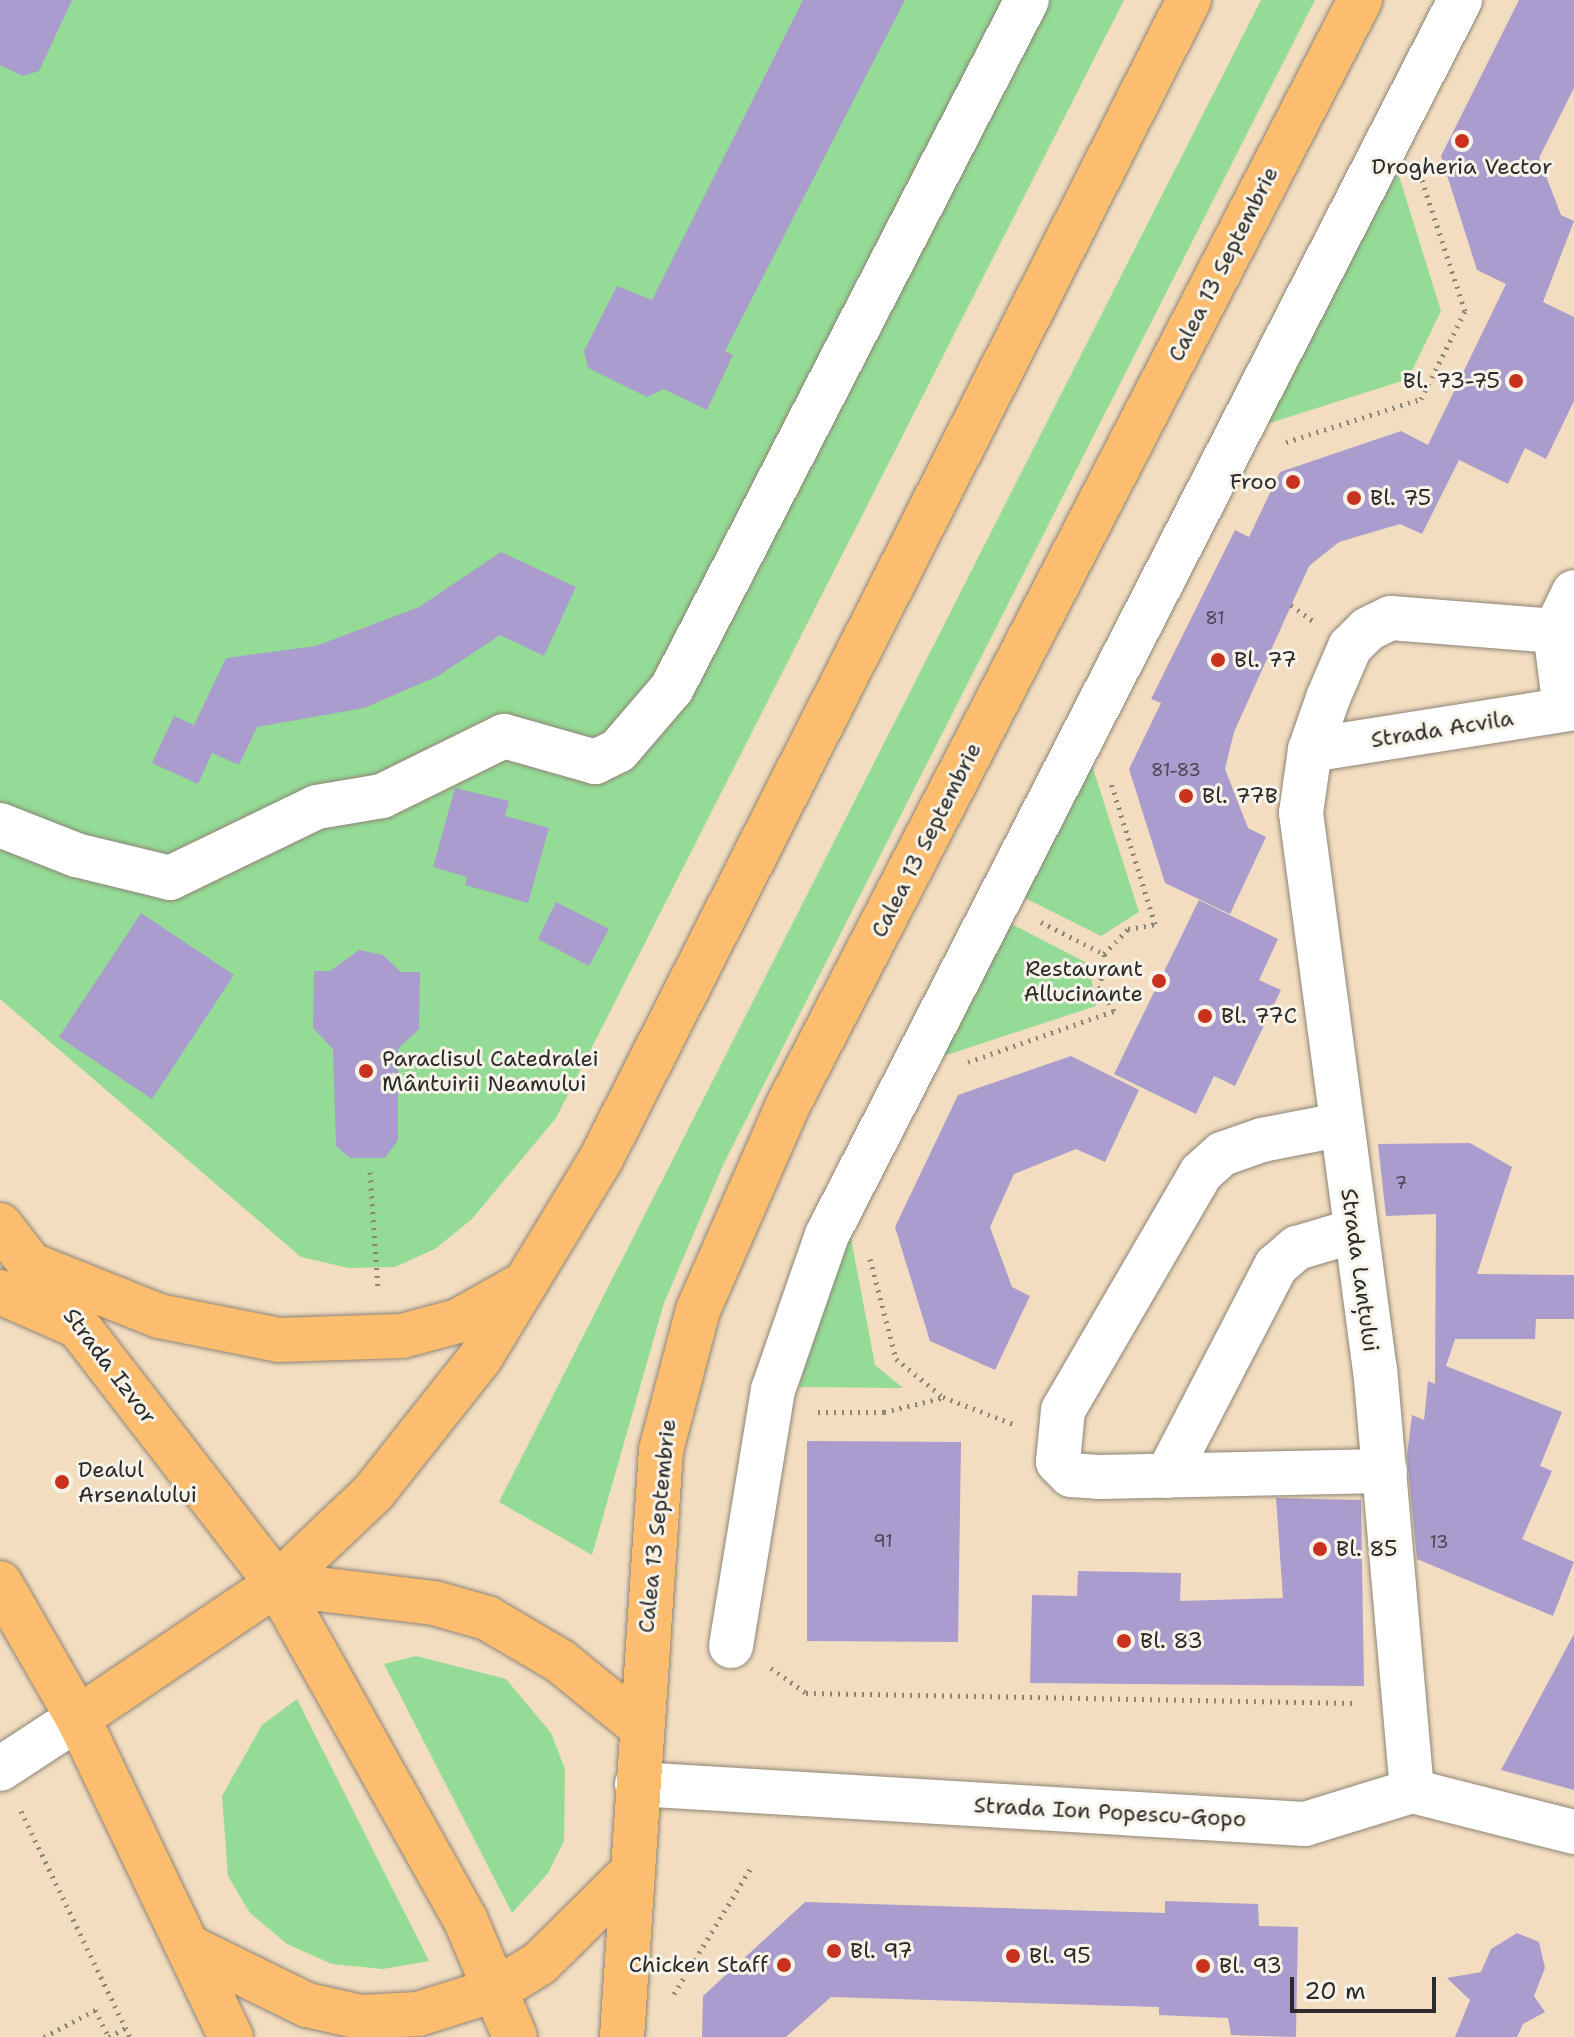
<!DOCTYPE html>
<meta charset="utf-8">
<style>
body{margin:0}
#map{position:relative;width:1574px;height:2037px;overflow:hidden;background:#f2ddc0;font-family:"Shantell Sans",sans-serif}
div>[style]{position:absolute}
.green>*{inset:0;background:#94db96}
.building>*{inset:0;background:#aa9ccd}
.path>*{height:5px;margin-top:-2.5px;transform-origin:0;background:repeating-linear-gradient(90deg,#8e8476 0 2px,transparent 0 8px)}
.roads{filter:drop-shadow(0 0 2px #8e8476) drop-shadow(0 0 2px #8e8476)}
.minor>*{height:44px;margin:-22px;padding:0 22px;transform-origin:22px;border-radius:22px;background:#fff}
.major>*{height:44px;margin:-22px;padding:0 22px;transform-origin:22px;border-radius:22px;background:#fcbd6f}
.dots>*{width:22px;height:22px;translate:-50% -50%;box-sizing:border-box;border:4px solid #f7f3e8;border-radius:50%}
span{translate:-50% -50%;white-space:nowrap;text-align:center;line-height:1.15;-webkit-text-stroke:6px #f7f3e8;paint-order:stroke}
.number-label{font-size:18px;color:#4b4754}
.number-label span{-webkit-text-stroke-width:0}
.poi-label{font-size:22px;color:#2b2b2b}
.right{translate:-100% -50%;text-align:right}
.left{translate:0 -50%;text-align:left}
.street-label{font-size:22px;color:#2b2b2b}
.scale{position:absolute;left:1290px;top:1977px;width:146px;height:36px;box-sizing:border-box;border:4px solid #2b2b2b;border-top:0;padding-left:10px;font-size:24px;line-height:28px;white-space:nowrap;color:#2b2b2b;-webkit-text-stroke:6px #f7f3e8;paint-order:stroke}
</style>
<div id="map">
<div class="green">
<div style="clip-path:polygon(0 0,1124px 0,556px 1118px,472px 1219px,435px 1249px,395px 1267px,349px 1268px,301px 1257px,0 999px)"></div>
<div style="clip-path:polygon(1261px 0,1315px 0,723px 1165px,664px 1303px,592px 1555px,499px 1502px)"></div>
<div style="clip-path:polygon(1395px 163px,1441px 311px,1408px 379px,1264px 425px)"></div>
<div style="clip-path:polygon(1088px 753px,1139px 912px,1101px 936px,1015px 893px)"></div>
<div style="clip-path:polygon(1002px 919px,1089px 964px,1096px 1006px,931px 1060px)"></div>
<div style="clip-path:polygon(849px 1228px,875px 1365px,903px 1388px,799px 1387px)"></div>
<div style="clip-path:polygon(416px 1656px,506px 1679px,551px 1733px,565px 1769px,564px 1841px,548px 1873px,512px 1913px,384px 1664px)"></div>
<div style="clip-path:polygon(297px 1699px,429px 1961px,383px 1969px,332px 1964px,287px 1944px,250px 1913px,228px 1876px,222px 1796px,262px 1725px)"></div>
</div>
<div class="building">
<div style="clip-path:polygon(0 0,72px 0,39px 71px,23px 76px,0 65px)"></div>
<div style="clip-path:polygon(803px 0,905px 0,725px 351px,733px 355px,707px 410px,664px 389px,647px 397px,588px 368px,584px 351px,617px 286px,652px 300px)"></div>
<div style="clip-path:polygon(1519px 0,1574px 0,1574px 88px,1539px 158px,1561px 215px,1574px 221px,1543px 302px,1574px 317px,1574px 401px,1546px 459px,1525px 448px,1508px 484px,1437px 449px,1459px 460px,1422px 534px,1400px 524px,1339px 542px,1309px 566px,1234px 732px,1225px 769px,1248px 828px,1266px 837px,1230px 914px,1165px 883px,1129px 769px,1161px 703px,1151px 699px,1235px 530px,1249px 537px,1280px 472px,1401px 431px,1428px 445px,1506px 284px,1477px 270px,1441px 156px)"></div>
<div style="clip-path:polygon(501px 552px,576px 587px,544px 656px,500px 635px,438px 676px,364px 708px,257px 727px,239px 765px,212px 753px,198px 784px,152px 763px,174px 716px,194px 725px,226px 658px,316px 646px,419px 607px)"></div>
<div style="clip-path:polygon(455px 788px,509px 801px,505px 816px,549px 828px,528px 903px,465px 885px,467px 877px,433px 867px)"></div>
<div style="clip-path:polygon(1199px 900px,1278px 939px,1259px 980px,1281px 990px,1235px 1086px,1214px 1076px,1196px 1114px,1114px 1074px)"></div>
<div style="clip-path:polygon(556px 902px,609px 929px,589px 966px,538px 939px)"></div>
<div style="clip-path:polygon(141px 913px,234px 975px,152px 1099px,59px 1037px)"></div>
<div style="clip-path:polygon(359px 950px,383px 955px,401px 972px,420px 972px,419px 1029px,398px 1049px,398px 1140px,385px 1158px,350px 1158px,336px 1146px,333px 1049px,313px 1028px,314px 971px,330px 971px)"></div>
<div style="clip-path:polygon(1071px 1056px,1139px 1090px,1105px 1162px,1076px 1149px,1014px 1174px,990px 1227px,1012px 1287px,1030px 1296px,995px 1370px,930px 1341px,895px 1227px,958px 1095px)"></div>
<div style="clip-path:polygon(1470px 1143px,1512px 1167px,1477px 1274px,1574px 1275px,1574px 1319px,1536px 1319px,1535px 1339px,1455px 1339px,1446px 1366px,1562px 1412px,1540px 1466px,1552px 1471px,1522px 1539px,1574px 1562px,1553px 1616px,1417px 1559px,1407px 1455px,1412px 1415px,1424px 1420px,1428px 1381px,1435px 1384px,1436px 1214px,1386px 1216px,1378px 1144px)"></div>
<div style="clip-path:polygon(807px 1441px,961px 1442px,958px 1642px,807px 1641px)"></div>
<div style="clip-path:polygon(1276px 1498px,1361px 1500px,1364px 1686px,1030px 1683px,1032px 1595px,1077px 1596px,1078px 1571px,1181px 1573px,1180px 1601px,1283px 1598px)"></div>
<div style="clip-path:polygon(1574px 1634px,1574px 1790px,1501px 1770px)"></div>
<div style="clip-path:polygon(1165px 1901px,1258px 1904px,1259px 1926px,1298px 1927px,1296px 2037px,1231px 2035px,1228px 2018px,1159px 2015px,1159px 2007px,831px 1997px,786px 2037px,702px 2037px,703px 1996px,805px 1902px,1165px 1913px)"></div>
<div style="clip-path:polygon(1517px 1933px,1539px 1942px,1545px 1968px,1534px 1996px,1545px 2012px,1523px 2024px,1517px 2037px,1455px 2037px,1470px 2000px,1447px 1978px,1481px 1972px,1491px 1949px)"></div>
</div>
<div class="path">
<div style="left:1286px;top:442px;width:142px;rotate:-17.7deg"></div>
<div style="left:1421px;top:399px;width:98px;rotate:-63.4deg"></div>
<div style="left:1465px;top:311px;width:138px;rotate:-108.2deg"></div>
<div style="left:1291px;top:605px;width:27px;rotate:36deg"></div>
<div style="left:1041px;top:922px;width:71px;rotate:26.9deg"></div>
<div style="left:968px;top:1062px;width:155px;rotate:-19.3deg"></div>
<div style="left:1114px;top:1011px;width:27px;rotate:-121deg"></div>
<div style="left:1100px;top:988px;width:34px;rotate:-83deg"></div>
<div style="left:1104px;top:954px;width:35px;rotate:-46deg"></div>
<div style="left:1128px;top:929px;width:27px;rotate:-10deg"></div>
<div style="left:1155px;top:924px;width:148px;rotate:-107.3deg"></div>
<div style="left:370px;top:1172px;width:117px;rotate:86.1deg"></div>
<div style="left:870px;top:1259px;width:103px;rotate:75.4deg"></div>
<div style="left:896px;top:1359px;width:60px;rotate:39deg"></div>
<div style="left:943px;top:1397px;width:78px;rotate:21deg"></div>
<div style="left:818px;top:1412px;width:66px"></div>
<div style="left:884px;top:1412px;width:60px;rotate:-13.6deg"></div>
<div style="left:771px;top:1668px;width:43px;rotate:35.5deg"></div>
<div style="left:806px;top:1693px;width:551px;rotate:1.04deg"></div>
<div style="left:21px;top:1811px;width:251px;rotate:64.3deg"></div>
<div style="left:674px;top:1994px;width:148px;rotate:-58.6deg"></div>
<div style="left:44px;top:2037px;width:58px;rotate:-27.9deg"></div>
<div style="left:95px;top:2010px;width:30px;rotate:63deg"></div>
<div style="left:109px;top:2037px;width:18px;rotate:-29deg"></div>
</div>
<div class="roads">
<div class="minor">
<div style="left:1565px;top:709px;width:79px;rotate:-97.3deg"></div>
<div style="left:1555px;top:631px;width:43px;rotate:-64deg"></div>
<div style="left:1310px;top:750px;width:267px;rotate:-9deg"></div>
<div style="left:0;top:825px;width:82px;rotate:21.5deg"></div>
<div style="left:76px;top:855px;width:97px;rotate:13.7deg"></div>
<div style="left:170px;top:878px;width:163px;rotate:-25.8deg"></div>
<div style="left:317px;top:807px;width:66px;rotate:-9.6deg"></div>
<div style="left:382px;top:796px;width:136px;rotate:-26.2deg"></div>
<div style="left:504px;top:736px;width:95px;rotate:15.9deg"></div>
<div style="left:595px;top:762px;width:25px;rotate:-26deg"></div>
<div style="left:618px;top:751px;width:83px;rotate:-49.4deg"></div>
<div style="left:672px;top:688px;width:774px;rotate:-62.71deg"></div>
<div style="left:1339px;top:1125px;width:78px;rotate:169deg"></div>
<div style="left:1262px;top:1140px;width:42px;rotate:160.7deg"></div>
<div style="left:1222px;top:1154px;width:28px;rotate:138deg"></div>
<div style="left:1201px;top:1173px;width:274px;rotate:120.2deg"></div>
<div style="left:1063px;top:1410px;width:52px;rotate:95.5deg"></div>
<div style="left:1058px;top:1462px;width:18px;rotate:45deg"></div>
<div style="left:1071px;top:1475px;width:27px;rotate:4deg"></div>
<div style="left:1098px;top:1477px;width:287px;rotate:-1.2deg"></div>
<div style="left:1167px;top:1476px;width:237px;rotate:-62.6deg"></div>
<div style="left:1276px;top:1266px;width:28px;rotate:-41deg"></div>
<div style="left:1297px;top:1248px;width:59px;rotate:-16.6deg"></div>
<div style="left:731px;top:1646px;width:259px;rotate:-80.7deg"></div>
<div style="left:773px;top:1390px;width:164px;rotate:-70.8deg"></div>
<div style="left:827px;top:1235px;width:1388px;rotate:-62.86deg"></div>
<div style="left:0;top:1769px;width:93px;rotate:-33.2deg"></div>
<div style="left:637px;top:1784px;width:669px;rotate:3.43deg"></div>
<div style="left:1305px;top:1824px;width:112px;rotate:-17.1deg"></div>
<div style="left:1412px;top:1791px;width:167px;rotate:14.2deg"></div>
<div style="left:1412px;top:1791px;width:422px;rotate:-95deg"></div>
<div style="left:1375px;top:1371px;width:563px;rotate:-97.55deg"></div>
<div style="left:1301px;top:813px;width:64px;rotate:-81.9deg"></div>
<div style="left:1310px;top:750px;width:55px;rotate:-70.9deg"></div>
<div style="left:1328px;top:698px;width:56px;rotate:-66.7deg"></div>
<div style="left:1350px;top:647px;width:25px;rotate:-45deg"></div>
<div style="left:1368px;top:629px;width:25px;rotate:-26deg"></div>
<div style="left:1391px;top:618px;width:165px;rotate:4.5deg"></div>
</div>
<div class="major">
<div style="left:0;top:1225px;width:453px;rotate:52.3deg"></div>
<div style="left:277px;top:1584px;width:386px;rotate:60.7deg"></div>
<div style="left:466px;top:1921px;width:126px;rotate:67.1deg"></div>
<div style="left:34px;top:1266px;width:135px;rotate:21.8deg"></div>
<div style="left:159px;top:1316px;width:122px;rotate:11.3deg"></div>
<div style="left:279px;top:1340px;width:123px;rotate:-1.9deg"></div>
<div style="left:402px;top:1336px;width:58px;rotate:-15deg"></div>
<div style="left:458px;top:1321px;width:73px;rotate:-29.4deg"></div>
<div style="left:0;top:1292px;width:80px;rotate:23.7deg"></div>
<div style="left:0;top:1583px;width:156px;rotate:60deg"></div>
<div style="left:78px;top:1718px;width:354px;rotate:64.4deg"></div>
<div style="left:277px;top:1584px;width:158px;rotate:6.9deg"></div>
<div style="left:434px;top:1603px;width:55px;rotate:15.8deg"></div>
<div style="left:487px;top:1618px;width:85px;rotate:30.5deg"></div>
<div style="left:560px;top:1661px;width:103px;rotate:39.1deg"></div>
<div style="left:78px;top:1718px;width:240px;rotate:-34deg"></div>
<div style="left:277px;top:1584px;width:132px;rotate:-43.5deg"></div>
<div style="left:373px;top:1493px;width:172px;rotate:-51.6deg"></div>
<div style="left:480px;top:1358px;width:233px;rotate:-58.7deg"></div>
<div style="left:601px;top:1159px;width:1300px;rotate:-63.1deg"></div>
<div style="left:193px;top:1949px;width:127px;rotate:26.2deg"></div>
<div style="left:307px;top:2005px;width:55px;rotate:12.5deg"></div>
<div style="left:361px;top:2017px;width:57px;rotate:-3deg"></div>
<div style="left:418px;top:2014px;width:84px;rotate:-17.4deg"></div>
<div style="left:498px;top:1989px;width:49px;rotate:-31.8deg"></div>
<div style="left:540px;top:1963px;width:131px;rotate:-44.7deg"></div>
<div style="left:622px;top:2037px;width:588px;rotate:-86.2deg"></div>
<div style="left:661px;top:1450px;width:145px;rotate:-75.2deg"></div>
<div style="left:698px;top:1310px;width:222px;rotate:-66.3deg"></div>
<div style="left:787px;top:1107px;width:1247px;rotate:-62.63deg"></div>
</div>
</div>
<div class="dots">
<div style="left:1462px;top:141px;background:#c8321e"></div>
<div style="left:1516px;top:381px;background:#c8321e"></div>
<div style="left:1293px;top:482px;background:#c8321e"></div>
<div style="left:1354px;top:498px;background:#c8321e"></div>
<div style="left:1218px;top:660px;background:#c8321e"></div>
<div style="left:1186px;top:796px;background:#c8321e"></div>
<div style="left:1159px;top:981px;background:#c8321e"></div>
<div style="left:1205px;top:1016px;background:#c8321e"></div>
<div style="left:366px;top:1071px;background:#c8321e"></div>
<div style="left:62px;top:1482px;background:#c8321e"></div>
<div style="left:1320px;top:1549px;background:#c8321e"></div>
<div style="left:1124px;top:1641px;background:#c8321e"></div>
<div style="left:834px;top:1951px;background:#c8321e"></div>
<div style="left:1013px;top:1956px;background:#c8321e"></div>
<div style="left:784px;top:1965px;background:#c8321e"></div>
<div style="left:1203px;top:1966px;background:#c8321e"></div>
</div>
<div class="number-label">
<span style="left:1215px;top:618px">81</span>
<span style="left:1176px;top:770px">81-83</span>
<span style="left:1401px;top:1183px">7</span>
<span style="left:883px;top:1541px">91</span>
<span style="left:1439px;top:1542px">13</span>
</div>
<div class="poi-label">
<span style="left:1462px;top:167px">Drogheria Vector</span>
<span class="right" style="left:1500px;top:381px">Bl. 73-75</span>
<span class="right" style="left:1277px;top:482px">Froo</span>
<span class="left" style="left:1370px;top:498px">Bl. 75</span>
<span class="left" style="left:1234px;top:660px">Bl. 77</span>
<span class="left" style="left:1202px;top:796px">Bl. 77B</span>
<span class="right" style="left:1143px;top:981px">Restaurant<br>Allucinante</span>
<span class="left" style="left:1221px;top:1016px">Bl. 77C</span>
<span class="left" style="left:382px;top:1071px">Paraclisul Catedralei<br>Mântuirii Neamului</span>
<span class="left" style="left:78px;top:1482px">Dealul<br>Arsenalului</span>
<span class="left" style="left:1336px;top:1549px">Bl. 85</span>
<span class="left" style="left:1140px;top:1641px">Bl. 83</span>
<span class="left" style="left:850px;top:1951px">Bl. 97</span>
<span class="left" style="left:1029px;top:1956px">Bl. 95</span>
<span class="right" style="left:768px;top:1965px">Chicken Staff</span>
<span class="left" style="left:1219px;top:1966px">Bl. 93</span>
</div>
<div class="street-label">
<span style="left:1223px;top:264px;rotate:-63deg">Calea 13 Septembrie</span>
<span style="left:1442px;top:729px;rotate:-9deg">Strada Acvila</span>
<span style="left:926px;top:840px;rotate:-63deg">Calea 13 Septembrie</span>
<span style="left:1360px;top:1270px;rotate:82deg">Strada Lanțului</span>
<span style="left:110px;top:1366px;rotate:53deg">Strada Izvor</span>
<span style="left:657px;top:1526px;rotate:-84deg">Calea 13 Septembrie</span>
<span style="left:1110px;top:1812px;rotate:3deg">Strada Ion Popescu-Gopo</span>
</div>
<div class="scale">20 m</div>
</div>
